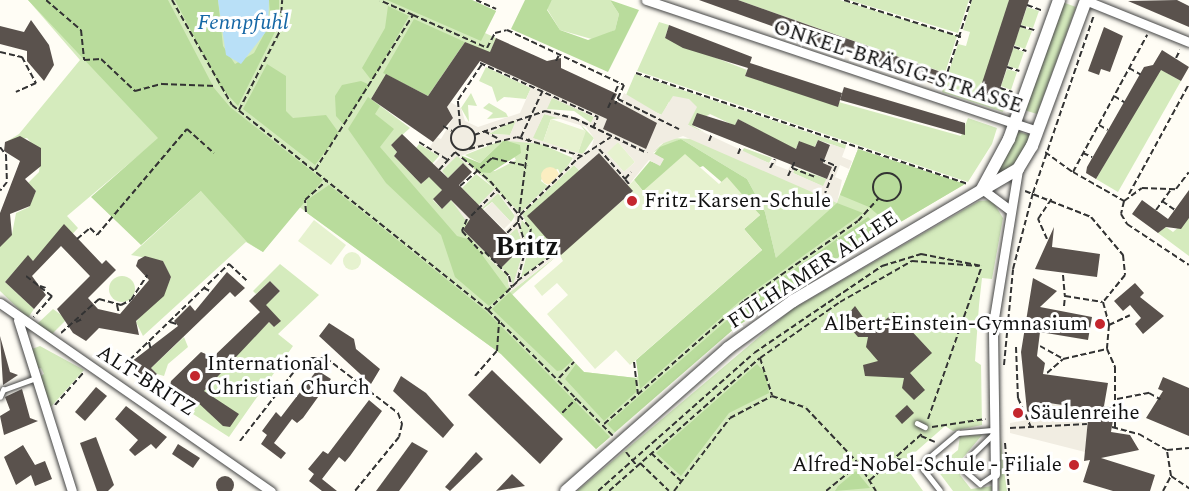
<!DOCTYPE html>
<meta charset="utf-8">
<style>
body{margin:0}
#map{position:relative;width:1189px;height:491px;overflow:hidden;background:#fffdf5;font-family:Spectral,serif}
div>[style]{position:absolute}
.green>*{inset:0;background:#d5ebbd}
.round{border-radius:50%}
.forest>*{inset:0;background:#b9dc9c}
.sand>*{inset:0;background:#fbeec1}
.pitch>*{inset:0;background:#e6f2cf}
.plaza>*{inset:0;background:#f1ede2}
.water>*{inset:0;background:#b9e0f7}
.building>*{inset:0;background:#5a524d}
.path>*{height:2px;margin-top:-1px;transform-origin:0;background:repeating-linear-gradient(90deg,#333 0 6px,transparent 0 9px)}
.path>.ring{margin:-1px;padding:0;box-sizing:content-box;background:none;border:2px solid #333;border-radius:50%}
.roads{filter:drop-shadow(0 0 2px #444) drop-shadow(0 0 2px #444)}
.service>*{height:4.5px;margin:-2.25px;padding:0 2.25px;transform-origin:2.25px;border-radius:2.25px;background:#fff}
.minor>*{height:9px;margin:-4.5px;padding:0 4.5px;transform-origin:4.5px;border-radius:4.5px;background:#fff}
.tertiary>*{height:12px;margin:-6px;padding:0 6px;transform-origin:6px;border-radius:6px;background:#fff}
.dots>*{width:16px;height:16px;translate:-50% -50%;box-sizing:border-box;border:3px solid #fff;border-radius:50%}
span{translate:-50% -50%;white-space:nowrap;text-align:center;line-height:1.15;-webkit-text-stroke:6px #fff;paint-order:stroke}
.street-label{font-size:21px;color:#111}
.poi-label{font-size:21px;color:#111}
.left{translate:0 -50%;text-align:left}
.right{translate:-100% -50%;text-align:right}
.water-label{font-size:22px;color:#1768a6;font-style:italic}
.district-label{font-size:27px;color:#111;font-weight:700}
</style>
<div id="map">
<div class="green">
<div style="clip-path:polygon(28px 0,472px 0,496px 11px,485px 33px,496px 38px,490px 53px,460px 40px,386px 75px,371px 99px,410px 128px,391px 145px,397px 152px,394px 156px,421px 184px,431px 175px,442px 190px,433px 200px,442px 209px,451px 200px,467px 216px,470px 224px,464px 231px,507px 275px,510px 292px,558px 255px,512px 295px,584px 372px,636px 378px,776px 258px,765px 212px,747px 179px,681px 139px,652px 153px,669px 138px,695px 139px,837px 202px,858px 149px,965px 184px,816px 272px,736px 327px,596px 449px,501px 354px,298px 206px,263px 252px,246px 242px,143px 336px,136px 322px,171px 278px,163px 261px,131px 255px,201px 191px,158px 139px,67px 216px,78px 228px,65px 242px,57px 235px,33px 261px,28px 256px,5px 282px,34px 309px,28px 318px,0 291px,0 243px,12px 234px,16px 213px,29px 207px,36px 191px,28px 183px,39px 172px,41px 154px,27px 138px,6px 142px,19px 134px,80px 60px)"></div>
<div style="clip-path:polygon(552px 0,610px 0,619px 14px,615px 30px,595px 40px,560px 30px,547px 9px)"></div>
<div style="clip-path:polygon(738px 0,840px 0,957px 36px,945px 73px)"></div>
<div style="clip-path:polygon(849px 0,969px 0,958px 33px)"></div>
<div style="clip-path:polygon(972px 0,1009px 0,991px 97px,997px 98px,1000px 89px,1010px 92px,1003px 112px,942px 92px,958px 44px,966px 46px,970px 32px,963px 30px)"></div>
<div style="clip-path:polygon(1062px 2px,1076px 7px,1037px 114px,1024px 110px)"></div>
<div style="clip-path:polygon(1027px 7px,1039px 11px,1033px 28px,1021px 25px)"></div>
<div style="clip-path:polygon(659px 22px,669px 25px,665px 38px,747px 70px,745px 76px,961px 136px,968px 118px,997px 128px,992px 144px,968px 182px,637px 71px)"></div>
<div style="clip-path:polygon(1020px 27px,1032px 31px,1025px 49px,1014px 45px)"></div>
<div style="clip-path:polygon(1013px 48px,1024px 52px,1018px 69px,1008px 66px)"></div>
<div style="clip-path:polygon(486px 67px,531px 88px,526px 99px,504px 97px,497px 102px,492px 87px,479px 81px)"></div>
<div style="clip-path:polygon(1007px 69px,1017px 72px,1011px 90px,1001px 86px)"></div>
<div style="clip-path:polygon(1160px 69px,1181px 81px,1118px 192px,1096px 179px)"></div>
<div style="clip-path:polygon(635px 74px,846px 145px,845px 149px,818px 140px,812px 152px,800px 141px,795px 150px,738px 119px,735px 126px,710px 114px,692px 125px,705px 133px,688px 125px,669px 102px,662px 115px,632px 102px,626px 95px)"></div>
<div style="clip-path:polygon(471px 93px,477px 106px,468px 105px,469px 122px,461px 108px)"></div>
<div style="clip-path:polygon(552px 97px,594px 117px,591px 123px,574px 111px,546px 109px)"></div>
<div style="clip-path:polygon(489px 103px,506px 113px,508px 117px,487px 119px,493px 113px,483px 108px)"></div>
<div style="clip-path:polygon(544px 114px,563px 118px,551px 119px,543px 142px,532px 138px)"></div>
<div style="clip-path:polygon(517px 120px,510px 135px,489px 134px,501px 127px)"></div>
<div style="clip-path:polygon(579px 123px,594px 138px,583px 154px,578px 153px,585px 131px)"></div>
<div style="clip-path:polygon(1017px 131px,1029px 135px,1027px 146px,1015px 163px,995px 178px)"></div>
<div style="clip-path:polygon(505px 139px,541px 144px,573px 158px,561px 176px,558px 169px,544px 173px,541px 181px,549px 187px,520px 213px,477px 172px,495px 171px,516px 160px,504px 140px,480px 163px,465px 155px)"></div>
<div style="clip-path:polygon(419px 144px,439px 156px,432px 164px,416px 148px)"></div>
<div style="clip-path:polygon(744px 148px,772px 158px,769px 163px,742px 152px)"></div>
<div style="clip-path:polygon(457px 155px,473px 171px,463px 163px,448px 178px,442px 171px)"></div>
<div style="clip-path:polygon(574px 165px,579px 170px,557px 250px,520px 280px,532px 236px,522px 214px)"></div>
<div style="clip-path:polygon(795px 168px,827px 179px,824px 187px,793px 173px)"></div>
<div style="clip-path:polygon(476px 174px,495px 189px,470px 214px,466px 211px,475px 201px,462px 188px)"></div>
<div style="clip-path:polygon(498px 193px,515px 216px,505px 231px,511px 222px,492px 202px,473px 217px)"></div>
<div style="clip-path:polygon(992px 200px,1003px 218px,992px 279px,982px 278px,979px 305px,975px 361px,981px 365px,982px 425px,953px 431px,945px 426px,903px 463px,923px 491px,577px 491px,791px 310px,979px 201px)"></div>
<div style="clip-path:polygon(1189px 218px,1189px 256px,1158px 233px,1166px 227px,1173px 232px)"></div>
<div style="clip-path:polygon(521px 219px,529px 228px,528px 242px,520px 233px)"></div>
<div style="clip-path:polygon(517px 227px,524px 249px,513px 286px,510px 275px,499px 269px,484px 254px,501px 268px,521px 248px,509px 235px)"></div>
<div style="clip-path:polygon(280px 264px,319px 295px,278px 334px,293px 346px,229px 437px,193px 414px,203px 385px,269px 322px,274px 327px,280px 321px,263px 307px,280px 291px,270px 281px,256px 294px,253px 291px)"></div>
<div class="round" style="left:109px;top:276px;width:26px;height:26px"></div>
<div style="clip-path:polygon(53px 309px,67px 319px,51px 335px,36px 325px)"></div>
<div style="clip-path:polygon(184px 337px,188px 347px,168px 364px,164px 376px,157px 374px,151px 368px)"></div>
<div style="clip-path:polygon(40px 346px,84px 370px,49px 409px,38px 377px,44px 374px,41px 368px,35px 370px,32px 349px)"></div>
<div style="clip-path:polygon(982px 435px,962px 459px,960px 475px,971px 489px,992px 486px,992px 491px,953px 491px,938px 471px,926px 468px,932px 459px,936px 468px,958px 450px,960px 436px)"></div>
<div style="clip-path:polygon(1001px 437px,1003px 464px,1007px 491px,999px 491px)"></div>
</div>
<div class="forest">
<div style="clip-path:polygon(28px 0,168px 0,214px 88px,230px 107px,323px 180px,263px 252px,247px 242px,201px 191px,141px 245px,91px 197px,158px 138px)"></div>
<div style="clip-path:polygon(175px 0,218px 0,223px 46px,235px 64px,254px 53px,269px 25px,278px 26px,238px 106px,219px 85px)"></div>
<div style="clip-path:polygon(269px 0,279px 0,279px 16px,270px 15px)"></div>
<div style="clip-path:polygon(387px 0,472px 0,496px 11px,481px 41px)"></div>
<div style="clip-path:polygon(525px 0,552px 0,547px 10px,560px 30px,588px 40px,615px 30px,619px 14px,610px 0,639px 10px,608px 72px,511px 29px)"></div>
<div style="clip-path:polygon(388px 6px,409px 16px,372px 81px,362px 68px,385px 28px)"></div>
<div style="clip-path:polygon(414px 19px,465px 42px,428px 96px,383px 73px)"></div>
<div style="clip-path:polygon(267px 64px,286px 76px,286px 111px,293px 118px,326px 115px,339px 133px,315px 165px,243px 109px)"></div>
<div style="clip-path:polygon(361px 81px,370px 85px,344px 125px,336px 116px,335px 96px,342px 85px)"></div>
<div style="clip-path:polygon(368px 97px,380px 106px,375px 114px,394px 129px,380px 147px,457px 236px,471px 240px,508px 290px,489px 306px,455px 277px,441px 235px,386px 183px,348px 129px)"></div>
<div style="clip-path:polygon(681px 139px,747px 179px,765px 212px,776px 258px,837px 203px,863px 213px,740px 301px,640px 389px,636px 360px,762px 250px,744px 229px,760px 215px,703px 166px,643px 191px,634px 180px,650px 161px,660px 165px,663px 159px,654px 154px,660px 147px)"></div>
<div style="clip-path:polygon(504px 140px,520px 145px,521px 153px,490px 173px,477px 172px,460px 155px,480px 163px)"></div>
<div style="clip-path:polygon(858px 149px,965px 184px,892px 227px,869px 207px,840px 195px)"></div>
<div style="clip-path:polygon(329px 185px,487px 312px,610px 437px,596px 449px,501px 354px,307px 213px,307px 200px)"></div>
<div style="clip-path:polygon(868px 217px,884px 232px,736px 327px,615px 432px,607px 424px,748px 302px)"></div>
<div style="clip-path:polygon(510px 292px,573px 360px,562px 370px,557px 371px,492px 309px)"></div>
<div style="clip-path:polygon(576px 364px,584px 372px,636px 378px,636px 392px,604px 421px,565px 379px)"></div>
<div style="clip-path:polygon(757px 364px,766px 374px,769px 393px,729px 413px,681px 476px,656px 453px)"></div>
<div style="clip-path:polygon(856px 471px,870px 488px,835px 491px,838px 486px)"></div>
</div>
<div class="sand">
<div class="round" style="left:541px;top:167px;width:18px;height:18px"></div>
</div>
<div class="pitch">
<div style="clip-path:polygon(551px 119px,586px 131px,578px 153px,543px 142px)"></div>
<div style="clip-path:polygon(618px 142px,635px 162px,624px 172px,606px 152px)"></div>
<div style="clip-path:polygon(685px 154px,719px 184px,727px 177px,760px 215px,744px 229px,762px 250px,630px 365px,616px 350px,595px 369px,547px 314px,568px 295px,557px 283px,542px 296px,534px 286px,563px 261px,559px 254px,633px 192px,628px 186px,634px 180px,643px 191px)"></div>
<div style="clip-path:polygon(314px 220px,346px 245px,331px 265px,298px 241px)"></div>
<div class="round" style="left:343px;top:252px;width:18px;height:18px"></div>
</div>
<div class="plaza">
<div style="clip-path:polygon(evenodd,480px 61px,607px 119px,603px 129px,645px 148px,654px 129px,620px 102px,624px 93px,661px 115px,673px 96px,689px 99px,697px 107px,688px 125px,769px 163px,777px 160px,775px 165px,788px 170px,793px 160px,797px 162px,793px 173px,823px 186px,832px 167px,819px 161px,831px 144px,845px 149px,842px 157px,852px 161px,849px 169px,840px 165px,835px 177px,842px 180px,837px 203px,683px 136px,661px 144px,653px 153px,664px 159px,660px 166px,649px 160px,628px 186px,599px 153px,579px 170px,574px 165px,522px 214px,532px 236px,519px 279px,557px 250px,560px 253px,510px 292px,507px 275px,482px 253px,509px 274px,513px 285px,524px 249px,517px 228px,509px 235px,505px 231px,515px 221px,514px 213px,498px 193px,467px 222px,451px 200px,470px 214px,495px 188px,457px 156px,440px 172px,433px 165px,441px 157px,419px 144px,430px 147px,436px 137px,441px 139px,453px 118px,447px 107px,450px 102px,461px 108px,465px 121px,478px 127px,520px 113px,531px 88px,480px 61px,552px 98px,594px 117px,591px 123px,547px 109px,552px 98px,480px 61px,544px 114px,586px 127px,594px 138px,591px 149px,581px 154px,533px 138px,544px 114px,480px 61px,516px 120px,510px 135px,489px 134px,501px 127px,516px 120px,480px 61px,498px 140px,541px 144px,572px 155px,573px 161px,520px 213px,461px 156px,498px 140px,480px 61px,618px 142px,635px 162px,624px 172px,607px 153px,618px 142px,480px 61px,522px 218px,529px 228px,528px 242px,520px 233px,522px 218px)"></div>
<div style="clip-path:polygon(492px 202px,511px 222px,504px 229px,484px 210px)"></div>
<div style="clip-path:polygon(1047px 403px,1089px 409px,1085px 452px,1010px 433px,1010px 423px,1039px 418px)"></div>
</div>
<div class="water">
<div style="clip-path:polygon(218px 0,269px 0,268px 29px,241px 64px,226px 55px)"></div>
</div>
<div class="building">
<div style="clip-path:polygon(699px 0,738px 0,941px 72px,936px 85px)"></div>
<div style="clip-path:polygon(1009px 0,1029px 0,997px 98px,991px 98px,981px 95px,981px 86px)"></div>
<div style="clip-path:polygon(1177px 0,1189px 6px,1189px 27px,1128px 1px)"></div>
<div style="clip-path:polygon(31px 20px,49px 45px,54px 65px,44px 81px,27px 61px,27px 51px,0 44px,0 26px,24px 32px)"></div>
<div style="clip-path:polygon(669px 25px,752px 57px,750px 63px,842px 93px,838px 107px,745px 76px,748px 68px,683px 48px,665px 38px)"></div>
<div style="clip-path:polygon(1104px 27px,1123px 36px,1110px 72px,1101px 69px,1099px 75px,1088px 71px)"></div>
<div style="clip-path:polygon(496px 38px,547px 61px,561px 58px,561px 68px,617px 94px,614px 100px,657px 123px,646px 149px,603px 129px,607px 119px,480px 61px,447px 107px,453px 118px,433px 142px,371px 99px,386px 74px,428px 96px,465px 42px,490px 52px)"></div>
<div style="clip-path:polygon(1162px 50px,1189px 67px,1181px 81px,1161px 70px,1096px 179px,1086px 173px,1087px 167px,1144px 67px,1153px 65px)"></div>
<div style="clip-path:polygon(844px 87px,965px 123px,965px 135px,840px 100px)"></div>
<div style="clip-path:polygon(697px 113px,735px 125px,738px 119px,796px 149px,799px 141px,815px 147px,818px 140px,830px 145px,823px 163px,832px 167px,827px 179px,692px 125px)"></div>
<div style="clip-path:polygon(402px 134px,448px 178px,463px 163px,472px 172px,459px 185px,521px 248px,501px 268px,463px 230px,470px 219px,451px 200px,442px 209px,433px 199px,442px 190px,429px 177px,421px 184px,394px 156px,397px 152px,391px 145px)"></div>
<div style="clip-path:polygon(20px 136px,41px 148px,41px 166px,25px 179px,36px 191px,30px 206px,10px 214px,12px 235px,0 247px,0 213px,20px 161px,4px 151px,5px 142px)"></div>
<div style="clip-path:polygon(599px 153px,633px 191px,561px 255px,527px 216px)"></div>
<div style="clip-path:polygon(1189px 190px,1189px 218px,1181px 229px,1166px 227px,1158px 233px,1132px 214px,1142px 200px,1168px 219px)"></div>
<div style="clip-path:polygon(64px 224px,102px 264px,106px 260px,116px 270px,88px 298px,98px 309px,120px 314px,149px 280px,136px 266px,138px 260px,145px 256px,163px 261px,171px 277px,164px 296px,136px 321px,139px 335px,99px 328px,86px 341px,73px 333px,57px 309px,90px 276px,61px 246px,32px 276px,46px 295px,34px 309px,5px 282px,28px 255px,33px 261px)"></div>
<div style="clip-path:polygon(1054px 227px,1052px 247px,1100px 254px,1097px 277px,1035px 269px)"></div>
<div style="clip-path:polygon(227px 272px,245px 288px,235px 297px,230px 292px,151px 368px,157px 374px,147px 384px,131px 362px,178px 326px,174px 321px,190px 305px,195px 311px)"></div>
<div style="clip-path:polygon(1033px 278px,1057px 291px,1040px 307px,1092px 317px,1088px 340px,1040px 332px,1037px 356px,1045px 363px,1043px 374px,1108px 383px,1104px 406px,1115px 408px,1111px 432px,1130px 435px,1139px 450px,1101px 458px,1155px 475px,1150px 491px,1113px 491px,1083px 482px,1090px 460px,1084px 461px,1089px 409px,1049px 403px,1035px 418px,1027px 411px,1021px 352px)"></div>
<div style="clip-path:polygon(270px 281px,280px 291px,266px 305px,281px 321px,274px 327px,269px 322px,204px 391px,239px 414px,230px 427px,223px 426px,193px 398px,190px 402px,170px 386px,171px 381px,201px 352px,213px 357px,260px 312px,249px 301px)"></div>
<div style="clip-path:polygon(1135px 283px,1144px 293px,1140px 297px,1164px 316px,1143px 334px,1135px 324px,1141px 318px,1130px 305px,1123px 311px,1114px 301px)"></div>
<div style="clip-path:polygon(855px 306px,873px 331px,894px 312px,932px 353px,910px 373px,925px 390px,914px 400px,902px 388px,904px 378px,865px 376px,863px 365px,878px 361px,866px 347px,868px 337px,858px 337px,843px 320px)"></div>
<div style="clip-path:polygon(329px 323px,354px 339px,356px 349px,380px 369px,371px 384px,319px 336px)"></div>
<div style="clip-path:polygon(0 336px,10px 372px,18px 375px,3px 385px)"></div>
<div style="clip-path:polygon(317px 370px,331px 379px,303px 418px,297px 423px,292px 419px,274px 443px,286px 453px,281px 459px,261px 444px,267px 435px,262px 431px,276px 412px,281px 417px)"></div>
<div style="clip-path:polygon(492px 370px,563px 439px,540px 464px,468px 395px)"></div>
<div style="clip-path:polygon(401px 376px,426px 393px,454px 425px,443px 438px,393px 391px)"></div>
<div style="clip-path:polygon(1163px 377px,1189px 388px,1189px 436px,1146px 418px,1163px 391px,1158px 389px)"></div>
<div style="clip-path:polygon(96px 387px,107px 396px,85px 421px,75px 412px)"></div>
<div style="clip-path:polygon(22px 389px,30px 418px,38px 421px,4px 435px,0 416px,10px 410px,5px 397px)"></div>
<div style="clip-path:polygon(369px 400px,382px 411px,350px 456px,345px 462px,339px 457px,322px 479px,337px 491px,322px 491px,309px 481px,314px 474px,308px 469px,323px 451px,328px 454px)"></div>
<div style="clip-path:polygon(907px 405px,914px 413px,902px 424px,895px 416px)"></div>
<div style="clip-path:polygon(126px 406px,167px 437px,156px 449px,151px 444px,135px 456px,129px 450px,138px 440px,115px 419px)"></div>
<div style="clip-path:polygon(96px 437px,114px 485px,108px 491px,97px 491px,80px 443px)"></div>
<div style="clip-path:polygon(412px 442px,428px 451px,408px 479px,399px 491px,376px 491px)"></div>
<div style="clip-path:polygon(178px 444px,200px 458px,193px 468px,172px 454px)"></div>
<div style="clip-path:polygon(23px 445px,35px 465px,45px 461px,52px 479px,35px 486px,31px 475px,16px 485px,4px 457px)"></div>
<div style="clip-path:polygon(476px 452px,483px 459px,450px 491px,445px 487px)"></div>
<div style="clip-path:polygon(512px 474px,525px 486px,496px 491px)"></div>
<div class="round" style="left:216px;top:476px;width:18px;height:18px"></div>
</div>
<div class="path">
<div style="left:46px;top:0;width:46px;rotate:40.6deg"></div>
<div style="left:81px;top:30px;width:30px;rotate:84deg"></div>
<div style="left:84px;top:60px;width:17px;rotate:-3deg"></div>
<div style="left:101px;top:59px;width:47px;rotate:43.3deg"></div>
<div style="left:135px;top:91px;width:28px;rotate:-15deg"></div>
<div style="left:162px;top:84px;width:54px;rotate:2.1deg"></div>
<div style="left:172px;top:0;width:121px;rotate:60.3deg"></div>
<div style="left:232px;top:105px;width:328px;rotate:38.7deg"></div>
<div style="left:488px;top:310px;width:177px;rotate:45.2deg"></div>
<div style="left:476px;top:0;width:22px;rotate:24deg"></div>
<div style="left:844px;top:0;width:123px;rotate:17.5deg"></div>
<div style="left:1027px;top:5px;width:15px;rotate:20deg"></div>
<div style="left:413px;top:15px;width:81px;rotate:24deg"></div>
<div style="left:487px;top:48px;width:17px;rotate:-62deg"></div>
<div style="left:495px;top:33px;width:12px;rotate:-14deg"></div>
<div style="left:507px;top:30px;width:129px;rotate:25.2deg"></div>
<div style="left:624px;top:85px;width:21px;rotate:115deg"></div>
<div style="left:269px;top:21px;width:12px;rotate:5deg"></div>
<div style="left:1020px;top:26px;width:15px;rotate:16deg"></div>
<div style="left:1014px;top:47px;width:13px;rotate:18deg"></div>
<div style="left:0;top:52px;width:23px;rotate:13deg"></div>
<div style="left:22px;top:57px;width:30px;rotate:62deg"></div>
<div style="left:36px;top:83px;width:22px;rotate:156deg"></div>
<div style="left:1176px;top:58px;width:9px;rotate:-63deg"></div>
<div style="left:556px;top:61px;width:7px;rotate:-63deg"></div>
<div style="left:480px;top:63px;width:130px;rotate:24.6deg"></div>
<div style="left:1007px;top:67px;width:13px;rotate:18deg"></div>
<div style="left:1129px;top:68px;width:13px;rotate:29deg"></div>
<div style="left:636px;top:73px;width:350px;rotate:18.5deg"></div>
<div style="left:1000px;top:88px;width:13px;rotate:18deg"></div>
<div style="left:942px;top:89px;width:94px;rotate:-72deg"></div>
<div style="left:1114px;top:96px;width:12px;rotate:31deg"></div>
<div style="left:618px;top:99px;width:68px;rotate:26.2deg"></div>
<div style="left:608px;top:108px;width:27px;rotate:-66deg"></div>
<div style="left:239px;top:110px;width:89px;rotate:-62.6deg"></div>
<div style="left:280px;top:31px;width:31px;rotate:-86deg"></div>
<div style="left:460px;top:125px;width:25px;rotate:-95deg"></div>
<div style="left:458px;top:100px;width:43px;rotate:-56.3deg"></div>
<div style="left:1099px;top:125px;width:10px;rotate:29deg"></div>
<div class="ring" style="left:451px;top:126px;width:22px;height:22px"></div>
<div style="left:443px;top:126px;width:10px;rotate:29deg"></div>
<div style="left:593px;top:128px;width:12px;rotate:-66deg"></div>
<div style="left:484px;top:131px;width:15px;rotate:28deg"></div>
<div style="left:474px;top:135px;width:75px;rotate:-18.7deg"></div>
<div style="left:545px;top:111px;width:30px;rotate:14deg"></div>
<div style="left:574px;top:118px;width:81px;rotate:25.6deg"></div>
<div style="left:521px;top:137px;width:52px;rotate:-64.9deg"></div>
<div style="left:709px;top:141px;width:8px;rotate:-67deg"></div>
<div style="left:419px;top:142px;width:34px;rotate:32deg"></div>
<div style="left:0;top:147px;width:10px;rotate:53deg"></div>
<div style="left:6px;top:155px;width:27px;rotate:88deg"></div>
<div style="left:7px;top:182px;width:11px;rotate:128deg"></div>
<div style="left:469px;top:149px;width:49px;rotate:-14deg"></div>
<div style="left:517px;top:137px;width:68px;rotate:16.3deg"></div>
<div style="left:599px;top:149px;width:40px;rotate:49deg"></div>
<div style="left:455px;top:152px;width:45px;rotate:39.6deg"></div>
<div style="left:490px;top:181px;width:63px;rotate:49.5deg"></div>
<div style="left:531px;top:229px;width:55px;rotate:104.8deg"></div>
<div style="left:517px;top:282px;width:40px;rotate:136deg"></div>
<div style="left:1045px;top:152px;width:34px;rotate:36deg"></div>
<div style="left:1073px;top:172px;width:156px;rotate:-61.6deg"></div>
<div style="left:1083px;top:153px;width:10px;rotate:24deg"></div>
<div style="left:738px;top:154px;width:8px;rotate:-67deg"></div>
<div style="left:820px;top:159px;width:17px;rotate:24deg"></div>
<div style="left:836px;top:166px;width:29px;rotate:112deg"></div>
<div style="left:770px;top:168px;width:10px;rotate:-61deg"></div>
<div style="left:792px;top:168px;width:26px;rotate:21deg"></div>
<div style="left:315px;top:170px;width:183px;rotate:-57.7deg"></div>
<div style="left:413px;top:15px;width:36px;rotate:-156deg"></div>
<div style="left:439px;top:170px;width:25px;rotate:-48deg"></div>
<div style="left:1073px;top:172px;width:59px;rotate:29.6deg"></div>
<div style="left:1124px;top:201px;width:13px;rotate:103deg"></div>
<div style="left:1121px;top:214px;width:12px;rotate:59deg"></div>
<div style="left:1127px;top:224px;width:74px;rotate:33.5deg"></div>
<div class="ring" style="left:873px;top:173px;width:26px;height:26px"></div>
<div style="left:788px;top:176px;width:17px;rotate:-65deg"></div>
<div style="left:629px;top:184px;width:6px;rotate:-129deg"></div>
<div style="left:625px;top:179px;width:9px;rotate:-49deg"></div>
<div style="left:460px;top:186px;width:43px;rotate:-41.2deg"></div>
<div style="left:492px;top:158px;width:36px;rotate:13deg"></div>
<div style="left:1025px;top:191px;width:71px;rotate:21.5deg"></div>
<div style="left:1091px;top:217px;width:50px;rotate:49.9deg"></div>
<div style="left:1123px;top:255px;width:20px;rotate:84deg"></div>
<div style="left:1125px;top:275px;width:35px;rotate:129deg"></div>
<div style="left:1103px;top:302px;width:24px;rotate:75deg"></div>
<div style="left:1109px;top:325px;width:24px;rotate:95deg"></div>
<div style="left:1107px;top:349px;width:20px;rotate:66deg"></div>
<div style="left:1115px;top:367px;width:60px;rotate:90deg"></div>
<div style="left:1129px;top:194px;width:125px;rotate:-61.4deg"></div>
<div style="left:1124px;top:201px;width:22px;rotate:-36deg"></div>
<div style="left:1142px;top:188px;width:34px;rotate:2deg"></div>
<div style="left:1176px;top:189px;width:21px;rotate:-53deg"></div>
<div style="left:1162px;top:201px;width:16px;rotate:35deg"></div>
<div style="left:1156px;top:210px;width:24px;rotate:-54deg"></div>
<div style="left:306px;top:212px;width:12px;rotate:-95deg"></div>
<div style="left:305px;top:200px;width:30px;rotate:-42deg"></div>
<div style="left:520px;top:215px;width:80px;rotate:-44.5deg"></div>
<div style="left:577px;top:159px;width:40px;rotate:-32.9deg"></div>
<div style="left:471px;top:216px;width:37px;rotate:-45deg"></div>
<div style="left:467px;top:219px;width:13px;rotate:113deg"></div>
<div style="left:462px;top:231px;width:31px;rotate:48deg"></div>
<div style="left:507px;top:233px;width:16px;rotate:-45deg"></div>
<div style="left:77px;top:239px;width:17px;rotate:-40deg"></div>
<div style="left:90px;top:228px;width:10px;rotate:45deg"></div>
<div style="left:97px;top:235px;width:139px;rotate:-49.7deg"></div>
<div style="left:187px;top:129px;width:36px;rotate:42deg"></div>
<div style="left:1047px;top:239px;width:22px;rotate:-114deg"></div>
<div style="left:1038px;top:219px;width:25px;rotate:-56deg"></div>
<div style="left:526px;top:246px;width:25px;rotate:-108deg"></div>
<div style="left:518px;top:222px;width:84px;rotate:-82.5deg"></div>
<div style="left:485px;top:252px;width:34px;rotate:45deg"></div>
<div style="left:509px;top:276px;width:12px;rotate:76deg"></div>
<div style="left:1063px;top:275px;width:21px;rotate:85deg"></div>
<div style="left:26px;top:276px;width:33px;rotate:38deg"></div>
<div style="left:52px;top:296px;width:28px;rotate:131deg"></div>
<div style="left:517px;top:281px;width:51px;rotate:-36.2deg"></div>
<div style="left:40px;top:286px;width:6px;rotate:18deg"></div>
<div style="left:204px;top:288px;width:9px;rotate:27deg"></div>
<div style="left:117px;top:305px;width:9px;rotate:77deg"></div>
<div style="left:1064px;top:306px;width:10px;rotate:-84deg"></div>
<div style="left:1065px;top:296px;width:38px;rotate:9deg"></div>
<div style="left:76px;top:322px;width:7px;rotate:-27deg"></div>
<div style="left:170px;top:322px;width:7px;rotate:16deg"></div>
<div style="left:1109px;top:325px;width:23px;rotate:-25deg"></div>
<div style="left:61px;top:333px;width:51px;rotate:-41.8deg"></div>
<div style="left:99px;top:299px;width:23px;rotate:15deg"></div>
<div style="left:121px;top:305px;width:11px;rotate:-27deg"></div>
<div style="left:131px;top:300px;width:30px;rotate:-57deg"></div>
<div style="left:149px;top:342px;width:8px;rotate:76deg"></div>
<div style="left:1040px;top:346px;width:26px;rotate:29deg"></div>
<div style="left:1016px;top:347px;width:51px;rotate:87.8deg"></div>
<div style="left:1018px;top:398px;width:32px;rotate:66deg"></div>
<div style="left:760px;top:358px;width:39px;rotate:72deg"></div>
<div style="left:634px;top:362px;width:32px;rotate:83deg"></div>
<div style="left:1004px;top:365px;width:96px;rotate:-84.6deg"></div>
<div style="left:1013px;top:269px;width:79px;rotate:-75.3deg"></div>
<div style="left:1033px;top:193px;width:188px;rotate:-71.1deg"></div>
<div style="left:117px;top:372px;width:156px;rotate:-44deg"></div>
<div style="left:229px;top:264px;width:26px;rotate:43deg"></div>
<div style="left:1047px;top:373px;width:21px;rotate:-41deg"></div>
<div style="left:1063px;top:359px;width:45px;rotate:-12.8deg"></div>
<div style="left:475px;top:376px;width:33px;rotate:-49deg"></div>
<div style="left:497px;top:351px;width:31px;rotate:-86deg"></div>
<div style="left:559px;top:378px;width:22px;rotate:-47deg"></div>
<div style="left:1117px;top:399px;width:33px;rotate:-11deg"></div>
<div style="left:1149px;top:393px;width:13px;rotate:29deg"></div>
<div style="left:55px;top:405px;width:43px;rotate:-48.8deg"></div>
<div style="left:562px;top:413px;width:21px;rotate:-45deg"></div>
<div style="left:928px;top:419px;width:162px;rotate:-70.6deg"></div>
<div style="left:604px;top:424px;width:186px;rotate:-41.3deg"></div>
<div style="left:744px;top:301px;width:139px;rotate:-35.1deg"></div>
<div style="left:858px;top:221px;width:31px;rotate:-48deg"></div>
<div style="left:932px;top:427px;width:54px;rotate:-8.6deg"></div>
<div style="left:1112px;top:427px;width:28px;rotate:15deg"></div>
<div style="left:1139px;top:434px;width:32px;rotate:30deg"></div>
<div style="left:1167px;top:450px;width:22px;rotate:-5deg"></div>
<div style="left:1010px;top:428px;width:77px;rotate:-3deg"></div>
<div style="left:921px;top:436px;width:15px;rotate:23deg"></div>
<div style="left:240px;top:441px;width:91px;rotate:-52.1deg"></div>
<div style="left:296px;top:369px;width:19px;rotate:-36deg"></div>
<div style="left:311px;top:358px;width:15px"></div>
<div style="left:326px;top:358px;width:91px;rotate:37.4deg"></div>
<div style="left:398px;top:413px;width:12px;rotate:70deg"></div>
<div style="left:402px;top:424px;width:13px;rotate:103deg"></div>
<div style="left:399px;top:437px;width:70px;rotate:129.2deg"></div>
<div style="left:1005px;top:443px;width:48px;rotate:85.2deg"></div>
<div style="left:626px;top:452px;width:18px;rotate:52deg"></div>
<div style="left:651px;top:453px;width:41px;rotate:43deg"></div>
<div style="left:897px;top:459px;width:20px;rotate:11deg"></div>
<div style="left:640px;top:463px;width:40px;rotate:44deg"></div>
<div style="left:1171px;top:476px;width:22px;rotate:34deg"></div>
<div style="left:870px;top:480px;width:71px;rotate:-41.6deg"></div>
<div style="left:598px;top:491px;width:208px;rotate:-41.5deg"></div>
<div style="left:754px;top:353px;width:155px;rotate:-34.2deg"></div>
<div style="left:882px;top:266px;width:41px;rotate:-17.1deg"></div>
<div style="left:921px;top:254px;width:62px;rotate:11.1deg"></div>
<div style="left:609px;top:491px;width:201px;rotate:-41.4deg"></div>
<div style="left:760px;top:358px;width:98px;rotate:-35deg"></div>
<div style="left:840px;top:302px;width:83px;rotate:-29.7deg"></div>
<div style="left:912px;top:261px;width:67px;rotate:4.3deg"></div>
<div style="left:674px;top:491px;width:92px;rotate:-52.5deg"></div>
<div style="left:730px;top:418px;width:47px;rotate:-27.6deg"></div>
<div style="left:772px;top:396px;width:36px;rotate:19deg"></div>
<div style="left:806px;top:408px;width:77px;rotate:46.6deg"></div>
<div style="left:826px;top:491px;width:43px;rotate:-39.3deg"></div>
<div style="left:859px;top:464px;width:32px;rotate:58deg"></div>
<div style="left:1163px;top:491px;width:17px;rotate:-62deg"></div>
<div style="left:1171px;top:476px;width:26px;rotate:-99deg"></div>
</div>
<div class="roads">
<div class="service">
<div style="left:0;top:397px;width:8px;rotate:-67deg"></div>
<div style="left:3px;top:390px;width:32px;rotate:-20deg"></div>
<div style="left:917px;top:423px;width:9px;rotate:27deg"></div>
<div style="left:992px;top:436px;width:28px;rotate:136deg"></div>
<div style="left:972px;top:455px;width:17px;rotate:114deg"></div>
<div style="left:965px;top:471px;width:20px;rotate:41deg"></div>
<div style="left:980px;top:484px;width:18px;rotate:-34deg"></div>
<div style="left:995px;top:476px;width:15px;rotate:90deg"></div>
<div style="left:940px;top:491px;width:28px;rotate:-128deg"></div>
<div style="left:923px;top:469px;width:9px;rotate:-72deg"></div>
<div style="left:926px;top:460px;width:42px;rotate:-40.2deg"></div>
<div style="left:958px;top:433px;width:34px;rotate:-5deg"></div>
</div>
<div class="minor">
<div style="left:646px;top:0;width:413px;rotate:18.5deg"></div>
<div style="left:1085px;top:0;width:112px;rotate:22deg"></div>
<div style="left:982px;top:189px;width:36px;rotate:37deg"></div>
<div style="left:0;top:303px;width:330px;rotate:34.8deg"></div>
<div style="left:18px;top:320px;width:179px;rotate:72.5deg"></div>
<div style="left:995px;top:474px;width:150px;rotate:-90.8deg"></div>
<div style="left:993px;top:324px;width:157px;rotate:-80.8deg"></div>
</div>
<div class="tertiary">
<div style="left:982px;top:189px;width:57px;rotate:-61.6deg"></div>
<div style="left:1009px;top:139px;width:148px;rotate:-70.2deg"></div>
<div style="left:566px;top:491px;width:216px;rotate:-41.4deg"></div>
<div style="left:728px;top:348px;width:80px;rotate:-35.9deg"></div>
<div style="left:793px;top:301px;width:261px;rotate:-30.4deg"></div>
<div style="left:1018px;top:169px;width:27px;rotate:-59deg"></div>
<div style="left:1032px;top:146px;width:156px;rotate:-69.7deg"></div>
</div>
</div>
<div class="dots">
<div style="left:632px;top:201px;background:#c4262e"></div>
<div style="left:1100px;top:324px;background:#c4262e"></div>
<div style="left:195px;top:376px;background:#c4262e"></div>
<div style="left:1018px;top:413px;background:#c4262e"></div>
<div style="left:1074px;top:465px;background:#c4262e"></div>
</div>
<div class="street-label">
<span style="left:898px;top:67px;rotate:18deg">ONKEL-BRÄSIG-STRASSE</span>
<span style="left:813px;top:270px;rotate:-33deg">FULHAMER ALLEE</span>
<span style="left:146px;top:381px;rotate:33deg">ALT-BRITZ</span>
</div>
<div class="poi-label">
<span class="left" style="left:644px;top:201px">Fritz-Karsen-Schule</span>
<span class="right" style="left:1088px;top:324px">Albert-Einstein-Gymnasium</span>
<span class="left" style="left:207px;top:376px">International<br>Christian Church</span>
<span class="left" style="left:1030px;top:413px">Säulenreihe</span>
<span class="right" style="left:1062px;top:465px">Alfred-Nobel-Schule - Filiale</span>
</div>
<div class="water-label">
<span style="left:243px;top:23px">Fennpfuhl</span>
</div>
<div class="district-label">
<span style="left:527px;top:248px">Britz</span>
</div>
</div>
